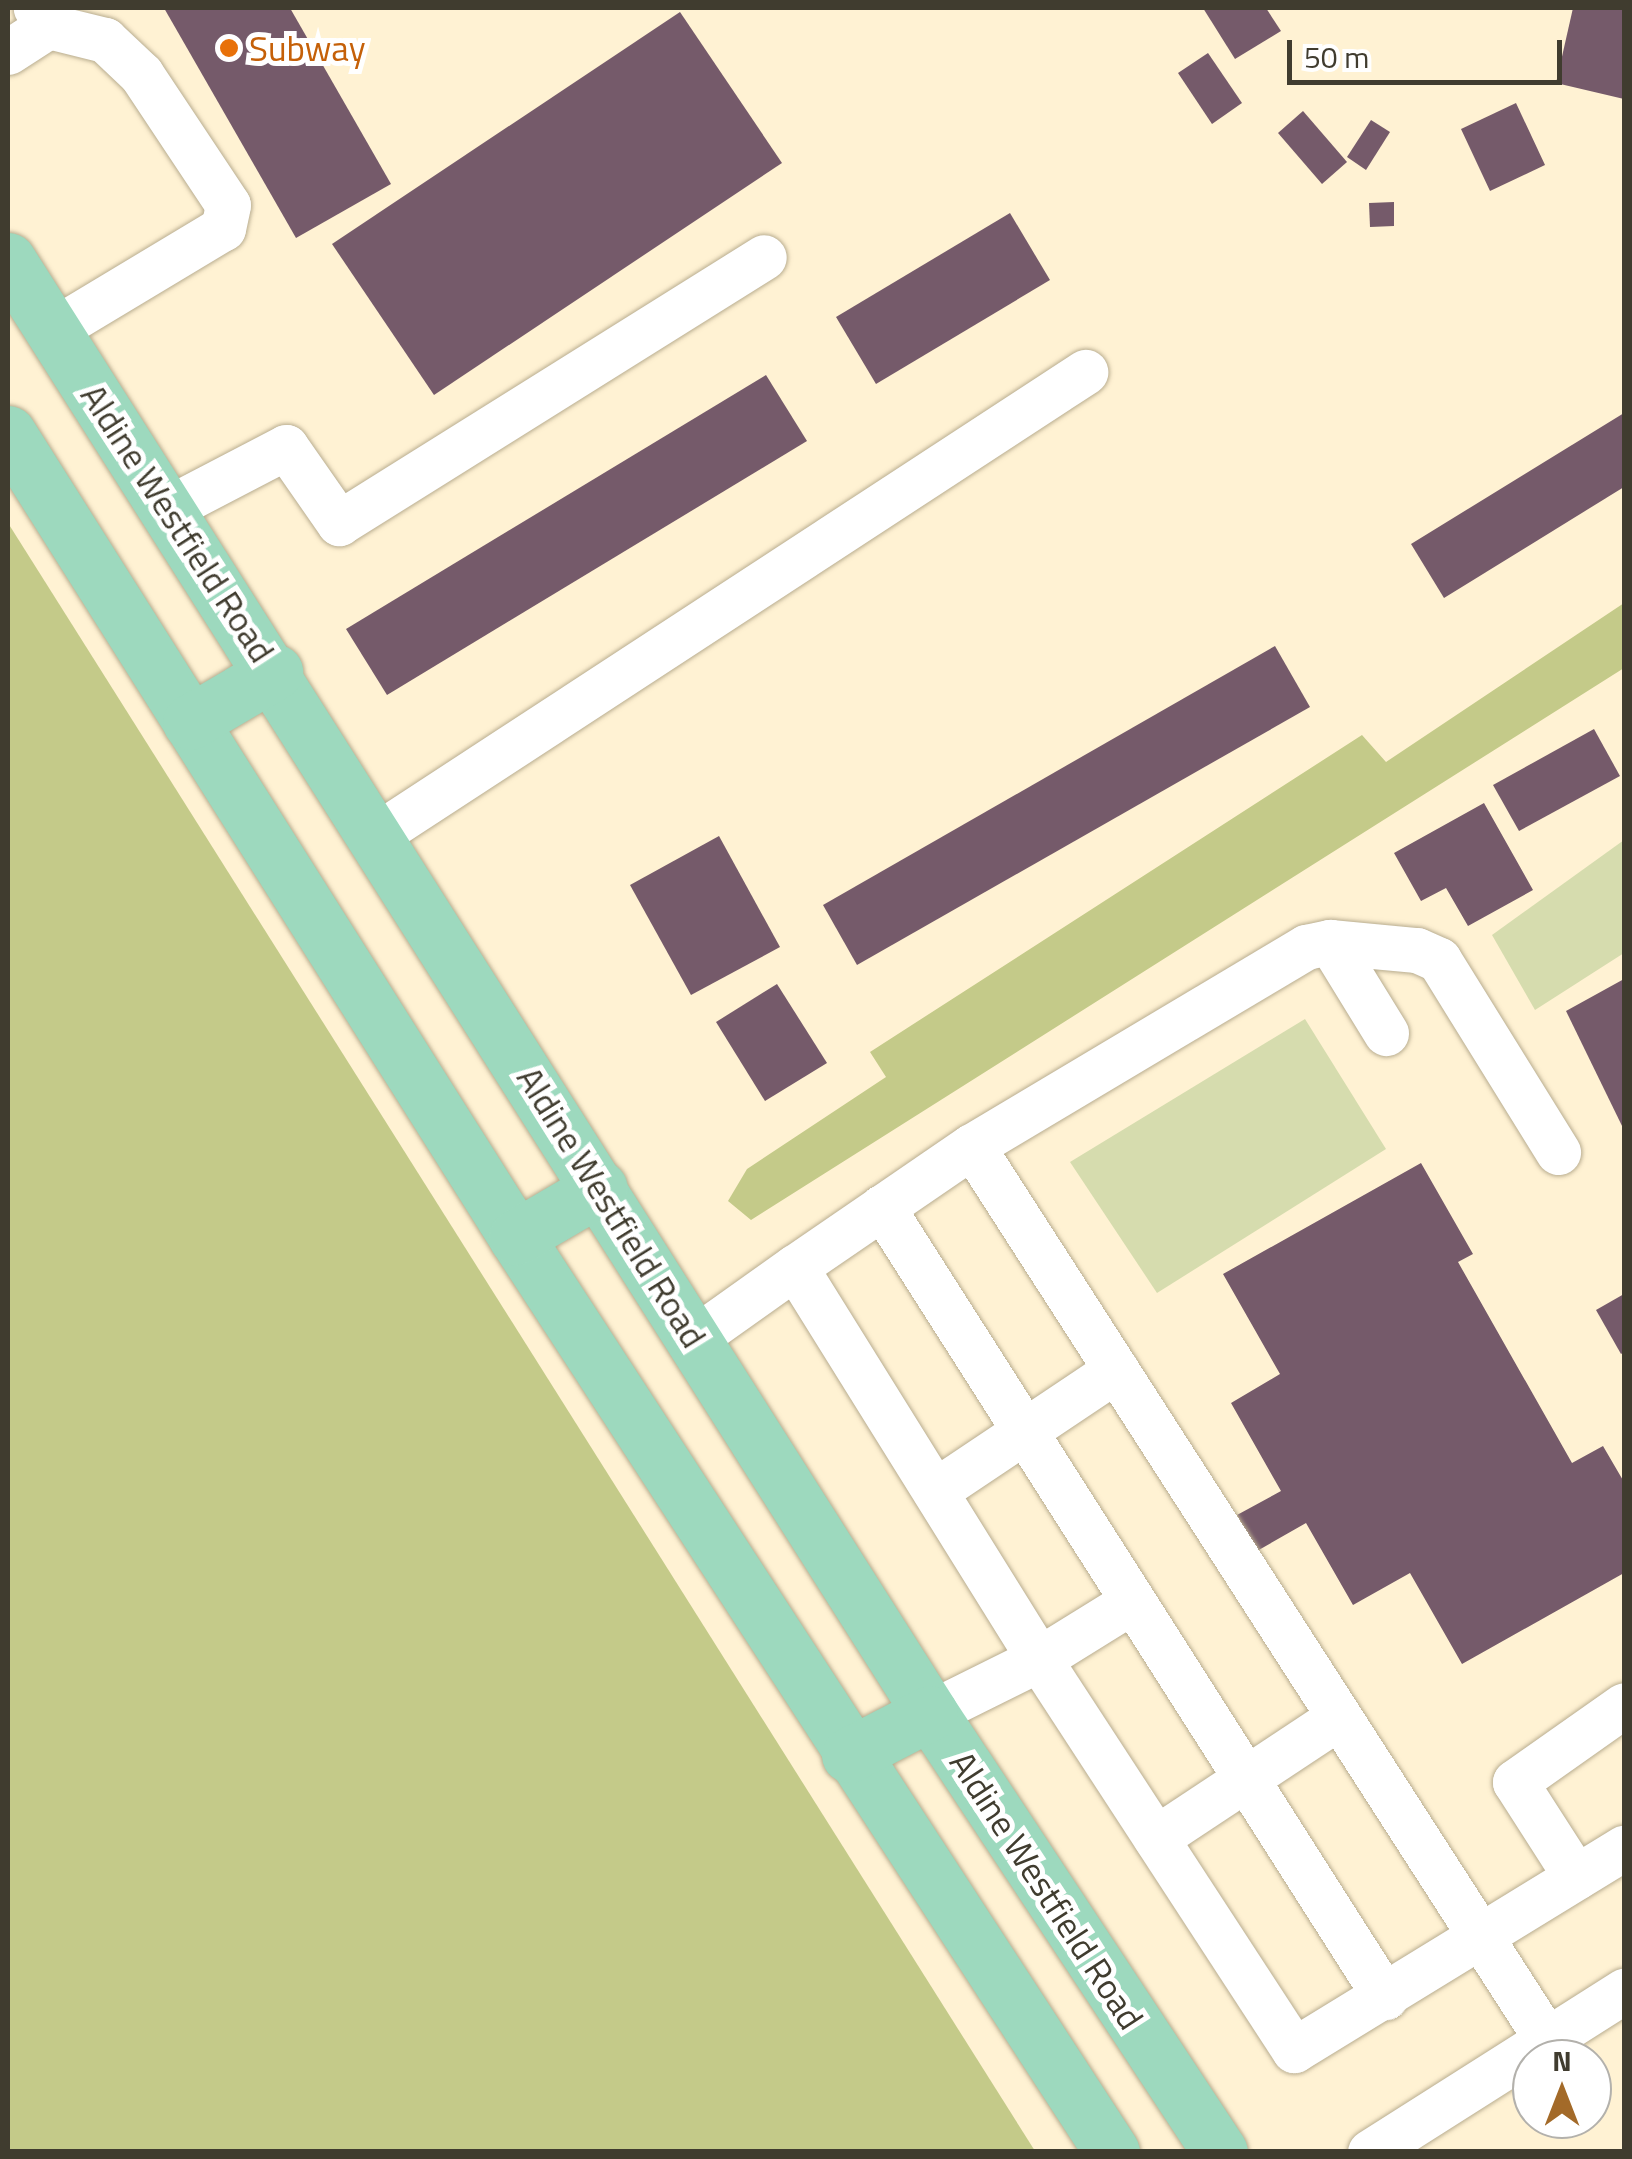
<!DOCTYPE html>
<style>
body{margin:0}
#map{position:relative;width:1632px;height:2159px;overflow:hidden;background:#fff2d3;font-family:"Titillium Web",sans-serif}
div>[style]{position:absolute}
.green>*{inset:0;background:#d6dcae}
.forest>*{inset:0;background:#c4ca89}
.building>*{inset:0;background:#755a6a}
.roads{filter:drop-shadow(0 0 2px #b9ad90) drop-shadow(0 0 2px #b9ad90)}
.minor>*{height:45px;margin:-22.5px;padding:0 22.5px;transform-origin:22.5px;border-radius:22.5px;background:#fff}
.major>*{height:55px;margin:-27.5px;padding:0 27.5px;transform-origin:27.5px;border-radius:27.5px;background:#9dd9be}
.dots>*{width:28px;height:28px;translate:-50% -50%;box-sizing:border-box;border:5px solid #fff;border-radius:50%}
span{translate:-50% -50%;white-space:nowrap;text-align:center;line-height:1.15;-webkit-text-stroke:10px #fff;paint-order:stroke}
.food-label{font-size:35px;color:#c56008}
.left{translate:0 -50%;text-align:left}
.street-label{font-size:35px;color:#403c2f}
.frame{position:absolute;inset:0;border:10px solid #403c2f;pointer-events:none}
.north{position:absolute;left:1512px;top:2039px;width:100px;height:100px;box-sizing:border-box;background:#fff;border:2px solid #b3b1ac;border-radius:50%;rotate:0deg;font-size:28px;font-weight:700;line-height:40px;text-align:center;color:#403c2f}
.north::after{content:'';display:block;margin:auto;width:35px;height:45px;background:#a36a29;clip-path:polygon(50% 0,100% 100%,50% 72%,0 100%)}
.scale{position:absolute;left:1287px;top:40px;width:275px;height:45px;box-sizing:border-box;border:5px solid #403c2f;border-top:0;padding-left:12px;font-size:30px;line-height:35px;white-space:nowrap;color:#403c2f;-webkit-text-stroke:8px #fff;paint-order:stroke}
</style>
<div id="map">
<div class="green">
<div style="clip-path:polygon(1624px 840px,1624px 953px,1535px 1010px,1492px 935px)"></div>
<div style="clip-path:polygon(1305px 1019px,1386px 1149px,1157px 1293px,1070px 1162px)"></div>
</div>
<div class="forest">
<div style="clip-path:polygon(8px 523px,1035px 2151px,8px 2151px)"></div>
<div style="clip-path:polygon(1624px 603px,1624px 668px,751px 1220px,728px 1201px,747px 1169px,886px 1077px,870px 1052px,1362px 735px,1386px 762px)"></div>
</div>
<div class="building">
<div style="clip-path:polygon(164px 8px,290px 8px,391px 184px,296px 238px)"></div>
<div style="clip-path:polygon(1203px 8px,1266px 8px,1281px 31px,1235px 59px)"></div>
<div style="clip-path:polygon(1573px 8px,1624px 8px,1624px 99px,1556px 83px)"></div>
<div style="clip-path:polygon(680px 12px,782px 163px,434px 395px,332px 244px)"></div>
<div style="clip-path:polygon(1208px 53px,1242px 103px,1212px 124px,1178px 73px)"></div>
<div style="clip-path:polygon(1516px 103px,1545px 165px,1490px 191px,1461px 129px)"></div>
<div style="clip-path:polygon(1303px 111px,1347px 162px,1322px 184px,1278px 133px)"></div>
<div style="clip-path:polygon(1371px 120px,1390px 132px,1366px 170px,1347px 157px)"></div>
<div style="clip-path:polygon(1394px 202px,1394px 226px,1370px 227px,1369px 203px)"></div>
<div style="clip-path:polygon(1010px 213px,1050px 280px,876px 384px,836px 317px)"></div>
<div style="clip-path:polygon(766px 375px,807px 441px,387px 695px,346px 629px)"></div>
<div style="clip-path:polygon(1624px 413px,1624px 487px,1444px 598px,1411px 544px)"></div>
<div style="clip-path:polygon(1275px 646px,1310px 707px,857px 965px,823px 905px)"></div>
<div style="clip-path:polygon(1594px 729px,1620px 776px,1519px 831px,1493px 785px)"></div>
<div style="clip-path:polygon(1484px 803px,1533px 890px,1468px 926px,1446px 888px,1421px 901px,1394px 853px)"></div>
<div style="clip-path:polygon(719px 836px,780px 947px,691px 995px,630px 885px)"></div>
<div style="clip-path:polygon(1624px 979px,1624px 1130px,1566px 1011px)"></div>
<div style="clip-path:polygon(777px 984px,827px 1063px,765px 1101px,716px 1022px)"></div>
<div style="clip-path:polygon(1421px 1163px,1473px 1254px,1458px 1262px,1572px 1463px,1603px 1446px,1624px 1482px,1624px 1573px,1462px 1664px,1410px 1573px,1353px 1605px,1306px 1523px,1257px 1551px,1237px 1515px,1281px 1491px,1231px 1403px,1280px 1374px,1223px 1274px)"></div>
<div style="clip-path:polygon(1624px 1294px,1624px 1352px,1621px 1354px,1596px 1310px)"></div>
</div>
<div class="roads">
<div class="minor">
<div style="left:48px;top:26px;width:59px;rotate:13.8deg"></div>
<div style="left:105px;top:40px;width:50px;rotate:43.4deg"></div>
<div style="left:141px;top:74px;width:157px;rotate:56.4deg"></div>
<div style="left:228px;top:205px;width:24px;rotate:102deg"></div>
<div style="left:223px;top:228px;width:198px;rotate:149deg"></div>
<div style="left:8px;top:52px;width:48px;rotate:-33deg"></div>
<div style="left:48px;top:26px;width:22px;rotate:-124deg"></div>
<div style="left:169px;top:508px;width:132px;rotate:-27.5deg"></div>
<div style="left:286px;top:447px;width:93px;rotate:55.1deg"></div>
<div style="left:339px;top:523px;width:501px;rotate:-32.04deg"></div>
<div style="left:378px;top:834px;width:845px;rotate:-33.16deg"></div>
<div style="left:1330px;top:942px;width:107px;rotate:58.4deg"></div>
<div style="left:972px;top:1146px;width:389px;rotate:-30.8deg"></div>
<div style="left:1306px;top:947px;width:25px;rotate:-12deg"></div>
<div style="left:1330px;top:942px;width:87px;rotate:5.3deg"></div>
<div style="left:1417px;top:950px;width:24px;rotate:24deg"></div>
<div style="left:1439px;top:960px;width:226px;rotate:58.2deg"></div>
<div style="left:882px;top:1207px;width:937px;rotate:57.51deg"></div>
<div style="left:795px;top:1267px;width:214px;rotate:-34.4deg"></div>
<div style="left:972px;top:1146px;width:1063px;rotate:57.25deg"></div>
<div style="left:695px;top:1338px;width:123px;rotate:-35.4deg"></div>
<div style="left:795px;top:1267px;width:462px;rotate:58.1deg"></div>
<div style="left:1039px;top:1659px;width:122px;rotate:153.6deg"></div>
<div style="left:935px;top:1491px;width:218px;rotate:-33.8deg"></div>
<div style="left:1131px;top:1602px;width:108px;rotate:148.2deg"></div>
<div style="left:1039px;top:1659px;width:467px;rotate:56.9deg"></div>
<div style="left:1294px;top:2050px;width:387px;rotate:-31.5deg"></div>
<div style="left:1156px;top:1838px;width:219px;rotate:-33.5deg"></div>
<div style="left:1576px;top:1877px;width:113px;rotate:-122.7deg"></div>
<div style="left:1515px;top:1782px;width:133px;rotate:-35.2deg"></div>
<div style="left:1370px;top:2152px;width:301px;rotate:-32.4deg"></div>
</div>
<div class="major">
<div style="left:8px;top:260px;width:1721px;rotate:57.6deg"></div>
<div style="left:930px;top:1713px;width:526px;rotate:56.55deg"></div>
<div style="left:8px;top:433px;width:951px;rotate:57.71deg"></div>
<div style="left:516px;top:1237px;width:1092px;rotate:56.92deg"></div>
<div style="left:190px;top:722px;width:99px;rotate:-30.5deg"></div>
<div style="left:516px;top:1237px;width:97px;rotate:-30.3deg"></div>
<div style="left:849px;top:1755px;width:91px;rotate:-27.4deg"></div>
</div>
</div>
<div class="dots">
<div style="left:229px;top:48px;background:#e8710a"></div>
</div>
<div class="food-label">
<span class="left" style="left:249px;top:48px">Subway</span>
</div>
<div class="street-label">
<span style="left:178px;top:523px;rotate:57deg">Aldine Westfield Road</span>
<span style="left:612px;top:1207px;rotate:58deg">Aldine Westfield Road</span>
<span style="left:1047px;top:1890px;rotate:57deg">Aldine Westfield Road</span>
</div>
<div class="frame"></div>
<div class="north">N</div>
<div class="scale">50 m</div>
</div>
